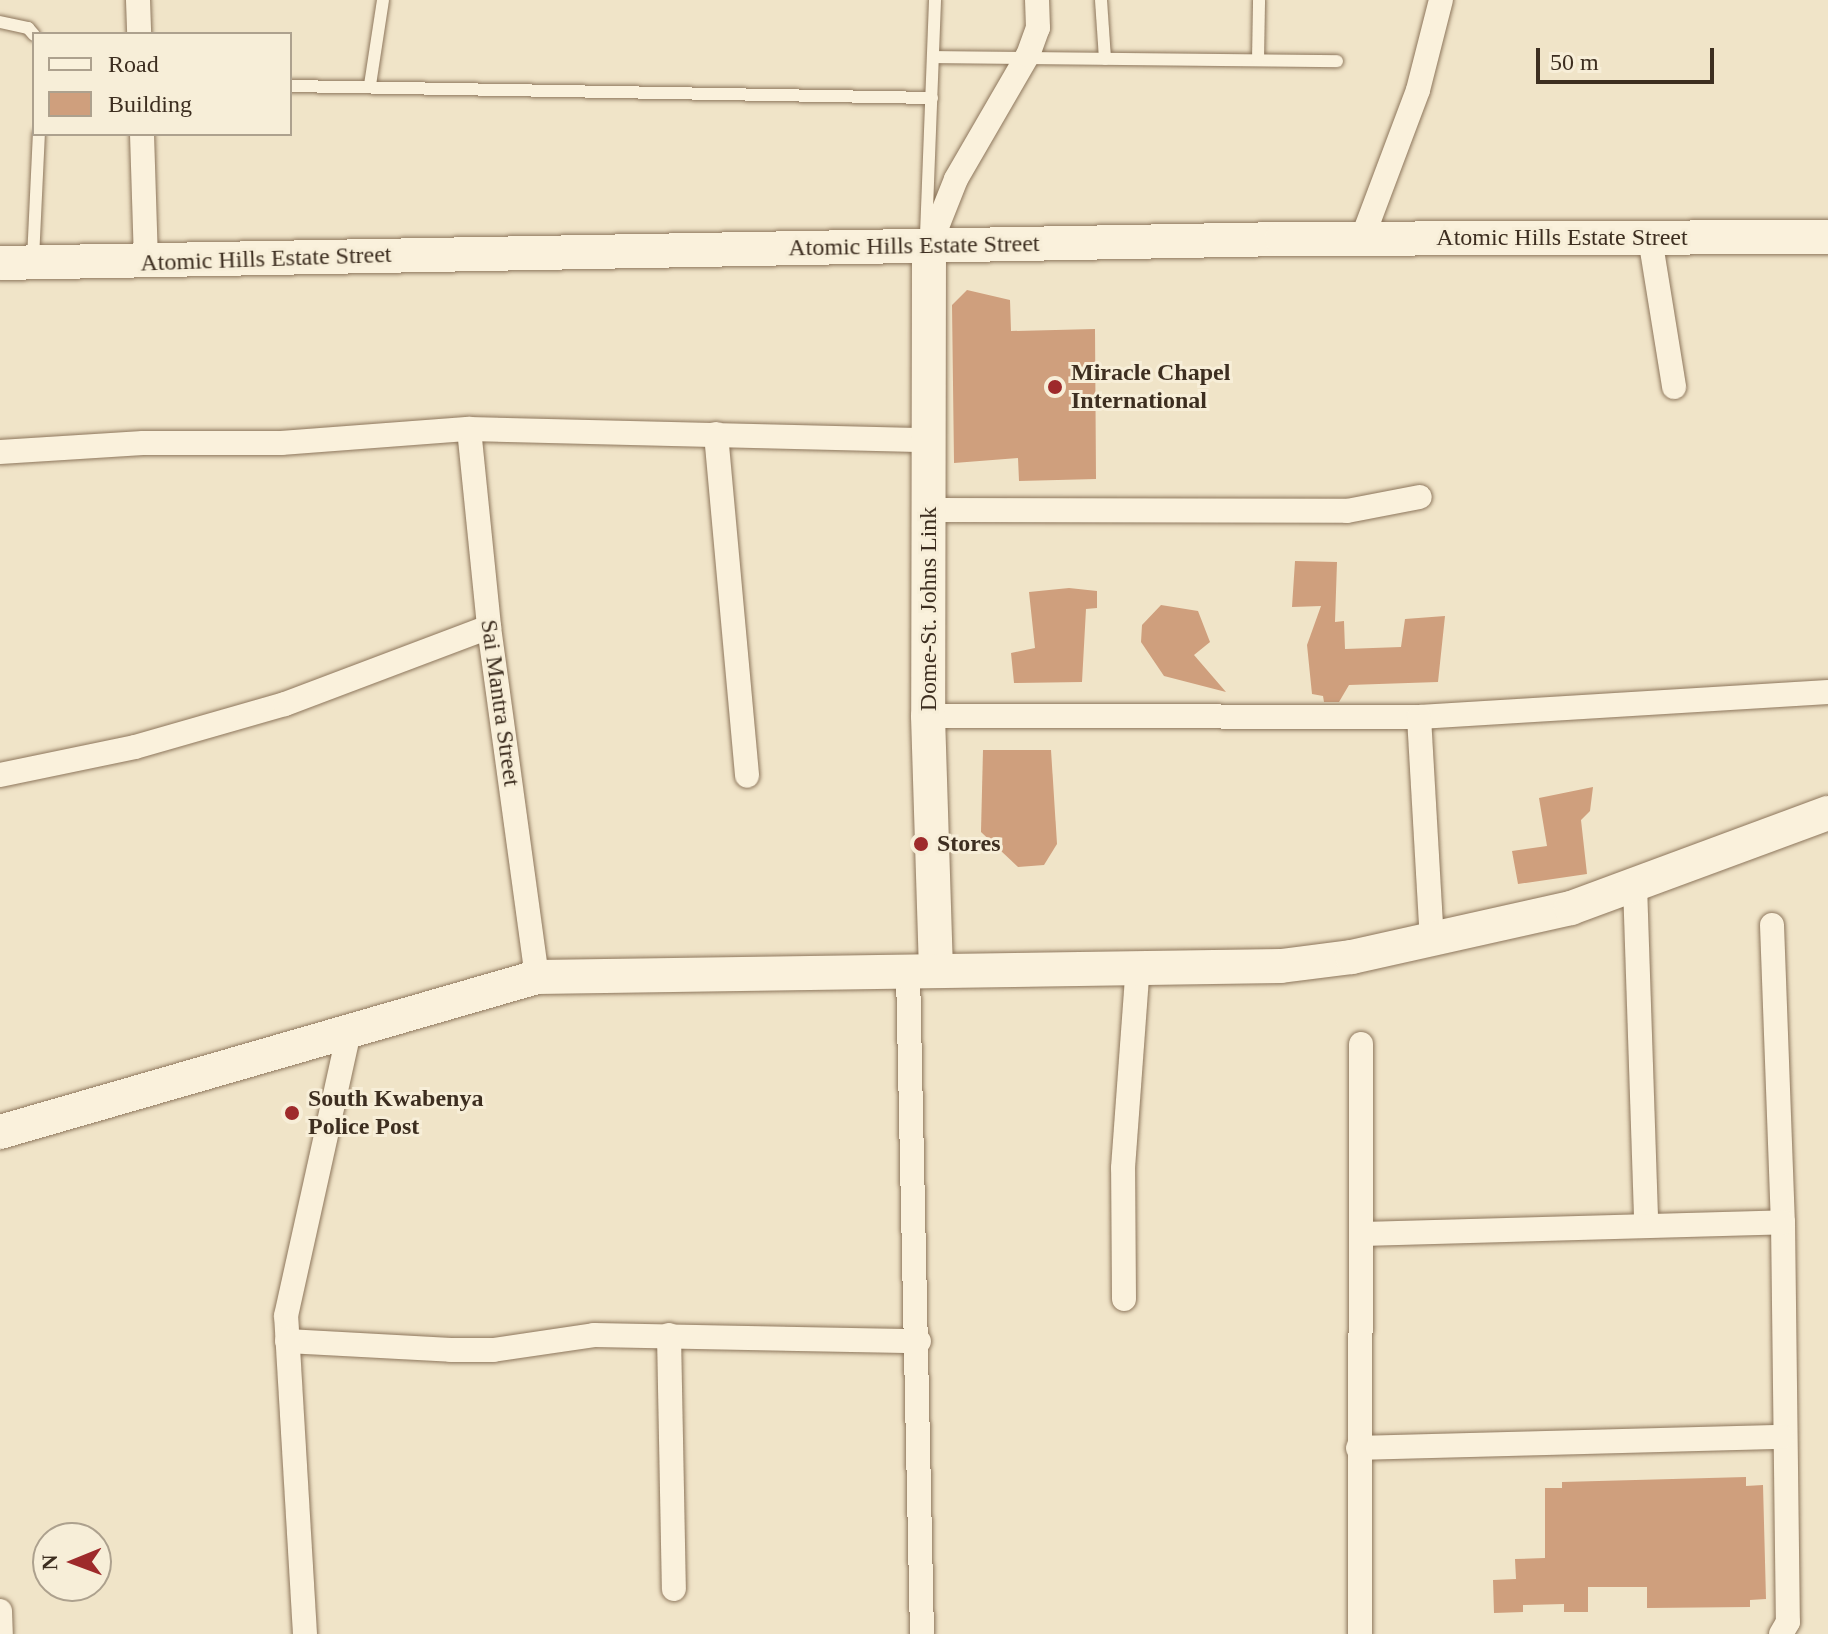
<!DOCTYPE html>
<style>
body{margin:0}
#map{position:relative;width:1828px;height:1634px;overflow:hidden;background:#f0e4c8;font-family:Georgia,serif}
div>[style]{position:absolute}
.building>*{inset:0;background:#cf9f7d}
.roads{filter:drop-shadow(0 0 2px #8d765c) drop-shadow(0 0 2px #8d765c)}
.service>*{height:12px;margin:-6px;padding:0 6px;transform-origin:6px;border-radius:6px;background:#faf1dc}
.minor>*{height:24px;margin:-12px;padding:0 12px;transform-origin:12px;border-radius:12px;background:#faf1dc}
.secondary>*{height:34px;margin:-17px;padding:0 17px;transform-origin:17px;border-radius:17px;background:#faf1dc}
.dots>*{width:22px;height:22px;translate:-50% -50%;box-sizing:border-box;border:4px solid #f7eed8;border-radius:50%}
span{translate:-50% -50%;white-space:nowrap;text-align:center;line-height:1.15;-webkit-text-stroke:6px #f7eed8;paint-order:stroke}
.street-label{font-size:24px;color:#3d2e20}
.poi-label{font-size:24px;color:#3d2e20;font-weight:700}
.left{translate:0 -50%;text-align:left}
.legend{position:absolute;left:32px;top:32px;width:260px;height:104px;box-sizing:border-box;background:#f7eed8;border:2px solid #ada18e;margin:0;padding:10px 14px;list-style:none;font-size:24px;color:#3d2e20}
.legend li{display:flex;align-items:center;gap:16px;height:40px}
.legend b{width:40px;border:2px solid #ada18e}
.north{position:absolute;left:32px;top:1522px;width:80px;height:80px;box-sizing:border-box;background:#f7eed8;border:2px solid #ada18e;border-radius:50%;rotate:269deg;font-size:22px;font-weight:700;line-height:32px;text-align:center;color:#3d2e20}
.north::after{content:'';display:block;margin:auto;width:28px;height:36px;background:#9e2a2b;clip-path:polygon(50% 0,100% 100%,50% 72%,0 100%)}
.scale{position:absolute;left:1536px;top:48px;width:178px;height:36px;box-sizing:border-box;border:4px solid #3d2e20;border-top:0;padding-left:10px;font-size:24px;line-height:28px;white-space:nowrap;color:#3d2e20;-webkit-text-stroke:6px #f7eed8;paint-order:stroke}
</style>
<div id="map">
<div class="building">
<div style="clip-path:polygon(967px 290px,1010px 300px,1011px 331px,1095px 329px,1096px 479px,1019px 481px,1018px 458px,954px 463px,952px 305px)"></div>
<div style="clip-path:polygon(1295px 561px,1337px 562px,1335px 622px,1344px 621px,1345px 649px,1401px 647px,1405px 619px,1445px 616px,1438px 682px,1349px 685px,1339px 702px,1324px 702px,1323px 696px,1312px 694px,1307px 645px,1321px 606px,1292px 607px)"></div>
<div style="clip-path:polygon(1069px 588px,1097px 591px,1097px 608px,1086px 609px,1082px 682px,1014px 683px,1011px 653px,1035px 648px,1029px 592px)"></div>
<div style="clip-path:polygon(1161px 605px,1198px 611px,1210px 642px,1194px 655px,1226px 692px,1164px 676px,1141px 642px,1142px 625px)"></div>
<div style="clip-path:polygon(983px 750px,1051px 750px,1057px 844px,1044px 865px,1018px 867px,981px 832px)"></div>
<div style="clip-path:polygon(1593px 787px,1590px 811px,1581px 820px,1587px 874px,1518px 884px,1512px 851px,1547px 846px,1539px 798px)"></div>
<div style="clip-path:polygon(1746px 1477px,1746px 1486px,1763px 1485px,1766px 1599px,1750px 1600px,1750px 1607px,1647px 1608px,1647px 1587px,1588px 1587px,1588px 1612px,1564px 1612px,1564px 1604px,1523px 1605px,1523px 1612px,1494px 1613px,1493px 1580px,1516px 1579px,1515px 1559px,1545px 1558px,1545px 1488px,1562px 1488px,1562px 1482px)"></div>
</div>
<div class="roads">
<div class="service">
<div style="left:1101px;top:0;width:59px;rotate:86.1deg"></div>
<div style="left:0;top:22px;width:29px;rotate:12deg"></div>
<div style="left:28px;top:28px;width:9px;rotate:49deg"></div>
<div style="left:933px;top:57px;width:404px;rotate:0.6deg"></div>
<div style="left:1258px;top:60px;width:60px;rotate:-89deg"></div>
<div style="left:370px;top:85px;width:86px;rotate:-81.3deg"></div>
<div style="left:290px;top:86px;width:642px;rotate:1.07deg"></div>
<div style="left:926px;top:235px;width:235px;rotate:-87.8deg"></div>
<div style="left:33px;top:259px;width:125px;rotate:-87.3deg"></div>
</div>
<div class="minor">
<div style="left:138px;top:0;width:34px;rotate:88deg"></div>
<div style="left:142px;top:134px;width:129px;rotate:88.2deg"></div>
<div style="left:1650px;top:238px;width:151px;rotate:80.8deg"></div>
<div style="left:1362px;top:239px;width:159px;rotate:-69.4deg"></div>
<div style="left:1418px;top:90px;width:93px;rotate:-75.7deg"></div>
<div style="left:929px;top:247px;width:73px;rotate:-68.3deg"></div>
<div style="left:956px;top:179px;width:143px;rotate:-59.9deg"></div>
<div style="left:1028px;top:55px;width:29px;rotate:-70deg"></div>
<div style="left:1038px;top:28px;width:28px;rotate:-92deg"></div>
<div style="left:469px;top:429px;width:199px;rotate:84.2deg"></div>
<div style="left:489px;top:627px;width:353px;rotate:82.2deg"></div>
<div style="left:716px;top:434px;width:343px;rotate:84.8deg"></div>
<div style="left:0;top:452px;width:143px;rotate:-3.6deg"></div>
<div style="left:143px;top:443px;width:138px"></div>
<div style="left:281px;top:443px;width:189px;rotate:-4.3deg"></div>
<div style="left:469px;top:429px;width:459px;rotate:1.4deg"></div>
<div style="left:930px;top:510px;width:417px;rotate:0.1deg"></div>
<div style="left:1347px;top:511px;width:74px;rotate:-10.9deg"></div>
<div style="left:928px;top:716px;width:491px;rotate:0.1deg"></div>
<div style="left:1419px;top:717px;width:410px;rotate:-3.5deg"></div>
<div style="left:1419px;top:717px;width:226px;rotate:86.7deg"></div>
<div style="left:0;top:775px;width:138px;rotate:-11.7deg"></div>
<div style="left:135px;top:747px;width:156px;rotate:-16deg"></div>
<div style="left:285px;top:704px;width:218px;rotate:-20.7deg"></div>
<div style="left:1635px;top:885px;width:339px;rotate:88.1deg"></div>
<div style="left:1772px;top:925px;width:297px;rotate:87.9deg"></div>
<div style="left:1783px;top:1222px;width:400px;rotate:89.3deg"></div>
<div style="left:1788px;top:1622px;width:14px;rotate:120deg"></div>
<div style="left:908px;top:972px;width:662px;rotate:88.79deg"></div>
<div style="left:1365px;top:1234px;width:418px;rotate:-1.6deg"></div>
<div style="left:1124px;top:1299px;width:131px;rotate:-90.4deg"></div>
<div style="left:1123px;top:1168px;width:203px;rotate:-85.8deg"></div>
<div style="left:669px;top:1335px;width:254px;rotate:88.9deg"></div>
<div style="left:287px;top:1341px;width:164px;rotate:3.1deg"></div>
<div style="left:451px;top:1350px;width:42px"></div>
<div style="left:493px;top:1350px;width:102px;rotate:-8.4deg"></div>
<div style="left:594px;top:1335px;width:325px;rotate:1.1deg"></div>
<div style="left:1358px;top:1448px;width:424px;rotate:-1.5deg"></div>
<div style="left:0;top:1611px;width:23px;rotate:88deg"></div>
<div style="left:305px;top:1634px;width:319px;rotate:-93.4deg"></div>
<div style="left:286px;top:1316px;width:292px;rotate:-77.5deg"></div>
<div style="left:1360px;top:1634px;width:590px;rotate:-89.9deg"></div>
</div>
<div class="secondary">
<div style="left:929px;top:247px;width:469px;rotate:90.1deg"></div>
<div style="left:928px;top:716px;width:255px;rotate:88.2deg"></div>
<div style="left:0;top:263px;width:1282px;rotate:-1.07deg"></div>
<div style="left:1282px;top:239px;width:546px;rotate:-0.21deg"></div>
<div style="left:0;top:1132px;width:559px;rotate:-16.1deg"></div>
<div style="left:537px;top:977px;width:744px;rotate:-0.85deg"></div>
<div style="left:1281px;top:966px;width:72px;rotate:-7.2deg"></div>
<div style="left:1352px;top:957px;width:224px;rotate:-12.6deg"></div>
<div style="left:1571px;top:908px;width:274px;rotate:-20.3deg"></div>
</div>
</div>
<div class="dots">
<div style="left:1055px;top:387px;background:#9e2a2b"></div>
<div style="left:921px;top:844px;background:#9e2a2b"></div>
<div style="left:292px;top:1113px;background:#9e2a2b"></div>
</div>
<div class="street-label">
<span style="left:1562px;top:238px">Atomic Hills Estate Street</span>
<span style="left:914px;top:246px;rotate:-1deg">Atomic Hills Estate Street</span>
<span style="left:266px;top:259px;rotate:-2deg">Atomic Hills Estate Street</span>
<span style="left:929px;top:609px;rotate:-90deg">Dome-St. Johns Link</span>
<span style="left:500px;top:703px;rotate:82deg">Sai Mantra Street</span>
</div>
<div class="poi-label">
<span class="left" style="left:1071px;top:387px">Miracle Chapel<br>International</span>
<span class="left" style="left:937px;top:844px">Stores</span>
<span class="left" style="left:308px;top:1113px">South Kwabenya<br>Police Post</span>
</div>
<ul class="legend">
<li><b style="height:10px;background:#faf1dc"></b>Road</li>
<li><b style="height:22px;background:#cf9f7d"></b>Building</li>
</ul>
<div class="north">N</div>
<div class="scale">50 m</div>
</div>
